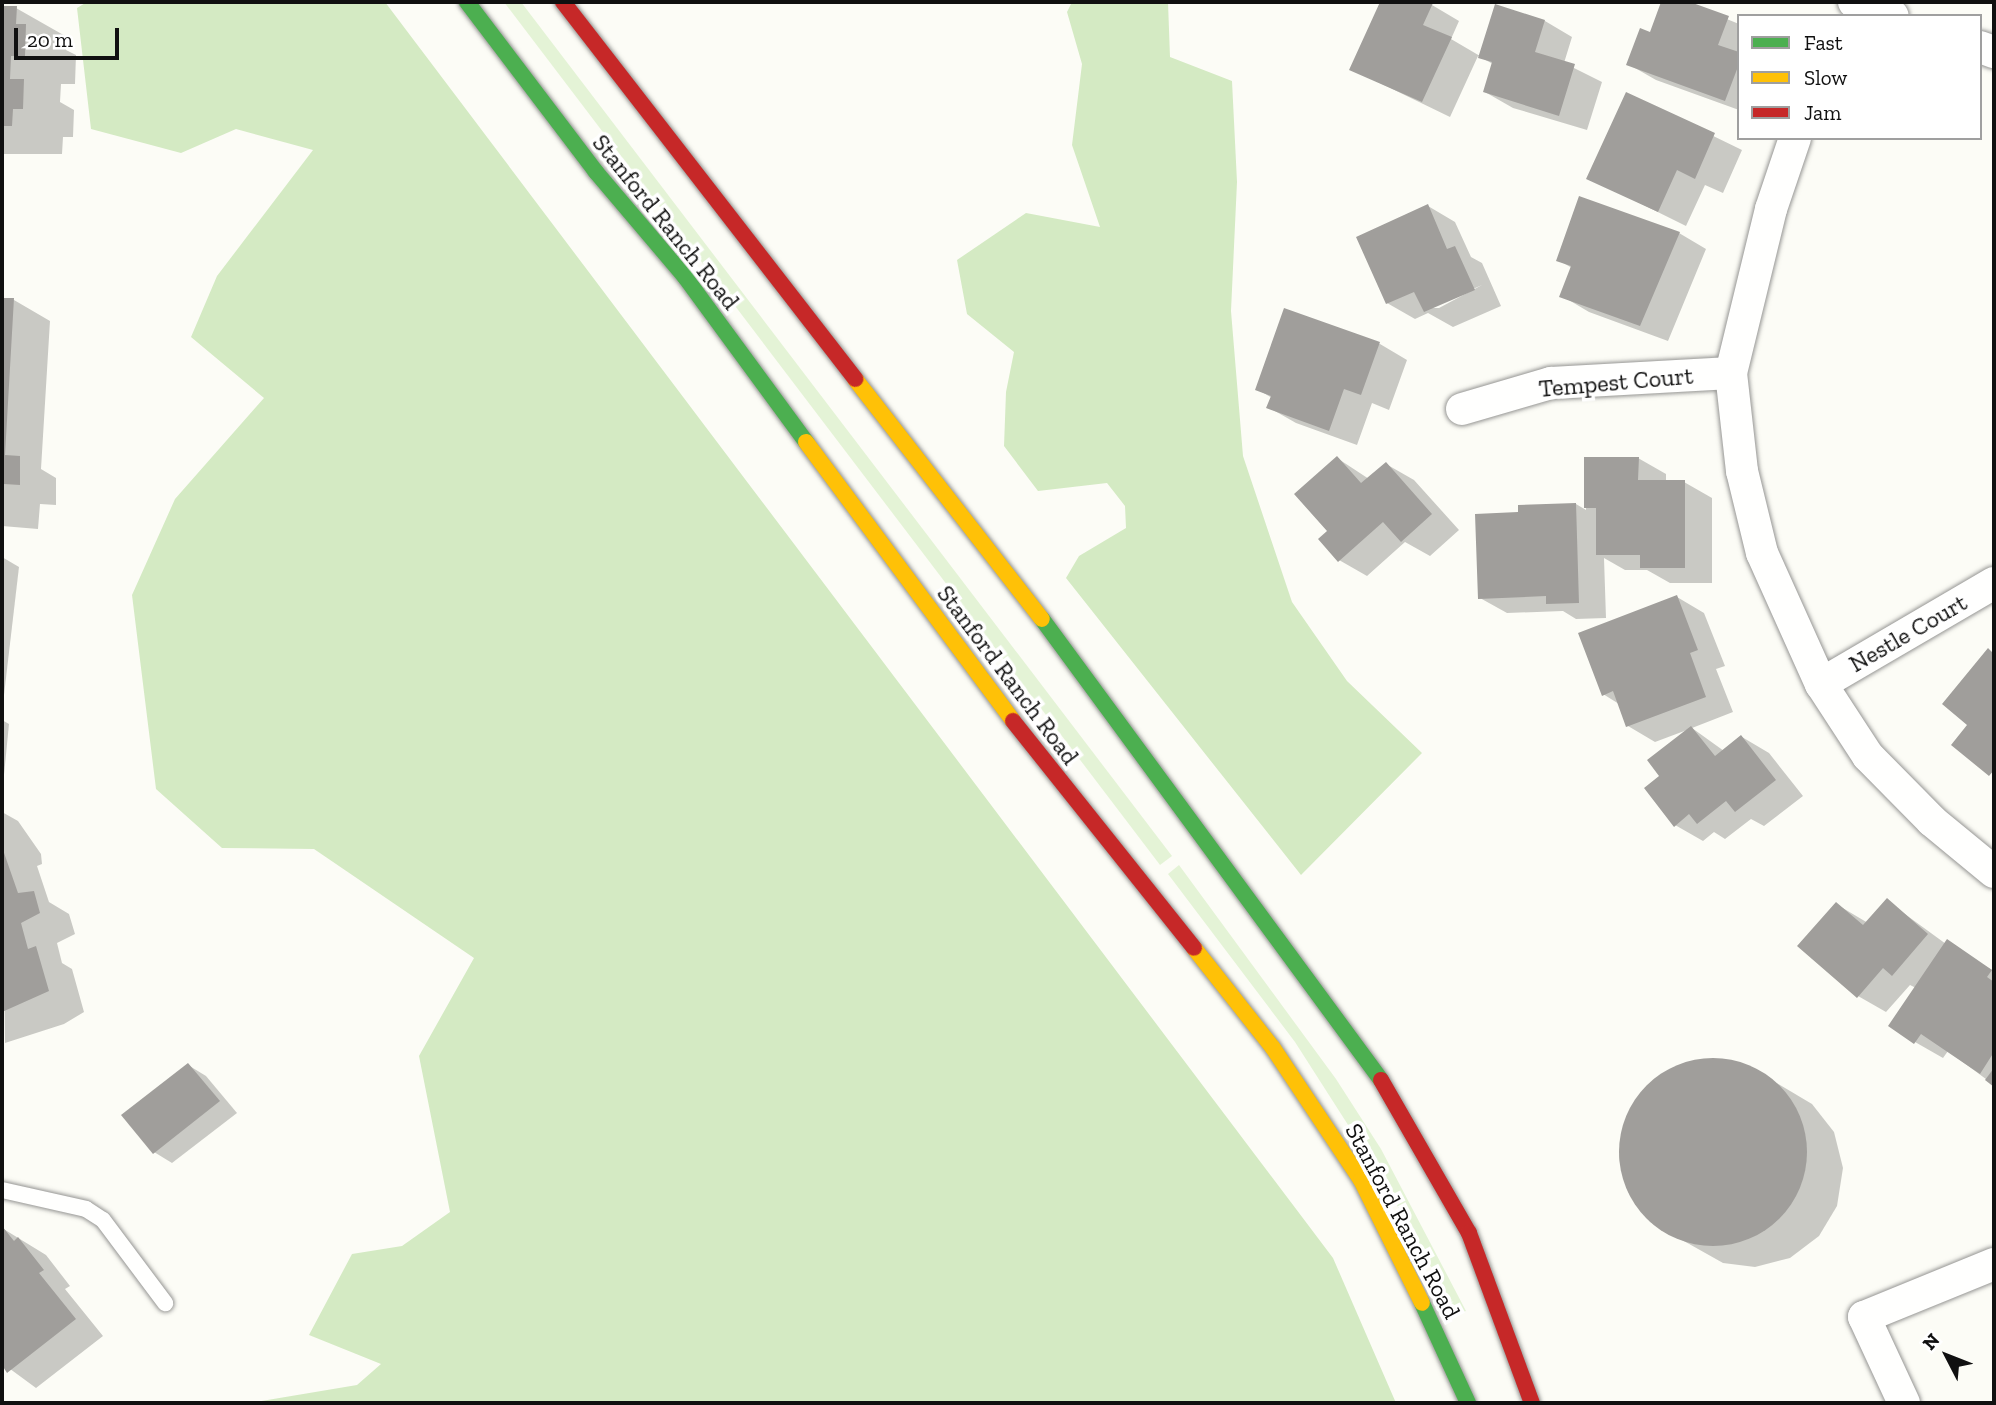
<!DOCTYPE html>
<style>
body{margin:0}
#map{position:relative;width:1996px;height:1405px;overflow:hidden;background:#fcfcf6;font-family:"Zilla Slab",serif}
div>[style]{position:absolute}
.green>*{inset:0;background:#e4f3d6}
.forest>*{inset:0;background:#d4eac3}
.shadow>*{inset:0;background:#0003}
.building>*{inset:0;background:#a09e9b}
.round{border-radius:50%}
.roads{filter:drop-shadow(0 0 2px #969694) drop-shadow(0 0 2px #969694)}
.lane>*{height:16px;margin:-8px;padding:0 8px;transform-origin:8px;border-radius:8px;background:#fffffe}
.street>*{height:32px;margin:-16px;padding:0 16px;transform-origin:16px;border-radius:16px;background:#fffffe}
.fast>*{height:16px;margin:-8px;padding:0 8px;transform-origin:8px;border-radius:8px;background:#4caf50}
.slow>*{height:16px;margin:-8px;padding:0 8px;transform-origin:8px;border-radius:8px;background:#ffc107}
.jam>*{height:16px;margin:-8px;padding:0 8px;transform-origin:8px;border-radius:8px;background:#c62828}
span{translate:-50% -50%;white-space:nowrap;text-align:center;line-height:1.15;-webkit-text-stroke:7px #fff;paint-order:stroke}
.street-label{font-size:24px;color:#101010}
.frame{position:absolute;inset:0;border:4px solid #101010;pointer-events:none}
.legend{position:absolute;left:1737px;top:14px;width:245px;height:126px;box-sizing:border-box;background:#fff;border:2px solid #9f9f9f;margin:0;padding:9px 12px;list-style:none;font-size:21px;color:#101010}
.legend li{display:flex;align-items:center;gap:14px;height:35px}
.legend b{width:35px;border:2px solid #9f9f9f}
.north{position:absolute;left:1912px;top:1321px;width:70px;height:70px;-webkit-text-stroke:5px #fff;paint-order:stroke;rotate:312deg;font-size:19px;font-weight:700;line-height:28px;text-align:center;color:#101010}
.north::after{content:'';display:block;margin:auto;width:24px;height:32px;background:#101010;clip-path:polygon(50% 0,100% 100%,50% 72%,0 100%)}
.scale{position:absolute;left:14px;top:28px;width:105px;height:32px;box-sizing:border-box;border:4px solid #101010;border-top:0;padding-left:9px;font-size:21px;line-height:24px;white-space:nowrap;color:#101010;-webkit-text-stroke:5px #fff;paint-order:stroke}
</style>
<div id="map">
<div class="green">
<div style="clip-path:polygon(504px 2px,521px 2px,1172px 856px,1160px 865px)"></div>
<div style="clip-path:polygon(1179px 865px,1336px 1079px,1381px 1149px,1466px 1311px,1457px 1314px,1382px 1178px,1295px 1042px,1168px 874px)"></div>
</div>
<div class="forest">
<div style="clip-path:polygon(87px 2px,385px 2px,1333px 1258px,1396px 1403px,249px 1403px,357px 1385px,381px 1364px,309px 1335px,352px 1254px,402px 1246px,450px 1212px,419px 1056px,474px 958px,314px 849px,222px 848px,156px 789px,132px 595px,175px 499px,264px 398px,191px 337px,217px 276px,313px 150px,236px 129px,181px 153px,91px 129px,77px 8px)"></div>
<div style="clip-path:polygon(1072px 2px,1168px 2px,1170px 57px,1232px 81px,1237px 182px,1231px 311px,1243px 456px,1292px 602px,1347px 681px,1422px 753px,1301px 875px,1066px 578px,1079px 556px,1126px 528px,1125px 506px,1107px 483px,1038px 491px,1004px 446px,1006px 392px,1014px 352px,967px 314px,957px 260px,1026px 213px,1100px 227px,1072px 145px,1082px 64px,1067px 12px)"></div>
</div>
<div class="shadow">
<div style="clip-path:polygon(1381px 2px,1432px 5px,1459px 21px,1451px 39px,1480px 56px,1496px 6px,1545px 21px,1572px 37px,1564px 63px,1602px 82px,1587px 130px,1513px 108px,1485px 92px,1493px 64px,1478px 56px,1450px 117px,1351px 69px)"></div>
<div style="clip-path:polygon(1662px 2px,1685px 2px,1739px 24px,1739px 110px,1656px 80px,1628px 64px,1651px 34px)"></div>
<div style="clip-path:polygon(2px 8px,16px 8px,67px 37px,66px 50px,76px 55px,75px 84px,61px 84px,60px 102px,74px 110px,73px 137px,63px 137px,62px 154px,2px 154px)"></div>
<div style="clip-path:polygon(1627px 94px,1742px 150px,1723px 193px,1705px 185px,1686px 226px,1589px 178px)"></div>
<div style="clip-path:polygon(evenodd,1428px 206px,1455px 222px,1471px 257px,1482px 263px,1501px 306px,1453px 327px,1428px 313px,1415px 319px,1387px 303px,1428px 206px,1482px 285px,1439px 308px,1430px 308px,1482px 285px)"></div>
<div style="clip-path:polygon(1679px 233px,1706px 249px,1668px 341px,1589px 312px,1562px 296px,1572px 268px,1558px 260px)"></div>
<div style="clip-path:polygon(2px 299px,14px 300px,50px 321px,41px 469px,56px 478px,56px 505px,40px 504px,38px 529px,2px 526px)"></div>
<div style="clip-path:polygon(1285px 310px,1380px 344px,1407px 360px,1389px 410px,1372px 403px,1357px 445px,1296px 423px,1268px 407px,1272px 398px,1257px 389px)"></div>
<div style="clip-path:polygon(1337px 458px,1369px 479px,1386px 464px,1414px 480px,1459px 530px,1430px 556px,1405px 542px,1367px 576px,1339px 560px,1329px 531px)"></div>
<div style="clip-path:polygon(1638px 458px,1666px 474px,1666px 482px,1684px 482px,1712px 498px,1712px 583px,1670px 583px,1647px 570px,1625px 570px,1604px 558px,1606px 618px,1576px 619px,1563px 611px,1507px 613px,1480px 598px,1520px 514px,1576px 504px,1586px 510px,1586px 459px)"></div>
<div style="clip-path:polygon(2px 557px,19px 567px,2px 712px)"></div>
<div style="clip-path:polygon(1677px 597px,1704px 613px,1725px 666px,1716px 669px,1733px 712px,1692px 728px,1724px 751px,1742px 737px,1769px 753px,1803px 796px,1764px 826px,1751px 819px,1725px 839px,1714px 832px,1703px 841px,1675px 825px,1661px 776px,1687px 730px,1655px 742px,1628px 726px,1619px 704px,1603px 694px)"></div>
<div style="clip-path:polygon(1988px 651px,1994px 654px,1994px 777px,1970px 725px)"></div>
<div style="clip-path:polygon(2px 720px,9px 724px,4px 775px,2px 775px)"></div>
<div style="clip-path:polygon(2px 812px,18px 821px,41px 854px,42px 864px,37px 866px,49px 902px,69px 914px,75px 934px,57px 943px,62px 963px,72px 969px,84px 1012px,64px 1024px,5px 1043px)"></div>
<div style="clip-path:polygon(1887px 901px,1946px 944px,1994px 971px,1994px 1085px,1948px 1051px,1943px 1058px,1915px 1042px,1916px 988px,1910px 985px,1886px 1012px,1858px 996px,1836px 904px,1868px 923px)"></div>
<div style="clip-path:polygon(1708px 1059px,1743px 1064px,1780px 1085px,1812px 1104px,1834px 1132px,1843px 1168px,1837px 1206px,1819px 1236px,1790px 1258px,1755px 1267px,1723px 1263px,1650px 1222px,1628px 1192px,1619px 1157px,1625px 1121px,1643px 1090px,1672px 1068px)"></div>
<div style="clip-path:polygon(188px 1065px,206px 1076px,237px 1113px,172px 1163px,154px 1152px)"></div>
<div style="clip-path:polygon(2px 1228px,46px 1255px,70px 1286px,65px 1289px,103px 1336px,36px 1388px,2px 1363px)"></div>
</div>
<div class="building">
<div style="clip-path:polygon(1380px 2px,1433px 3px,1423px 25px,1452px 37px,1422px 102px,1349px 70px)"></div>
<div style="clip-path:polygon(1661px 2px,1690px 2px,1729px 16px,1718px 45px,1739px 52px,1739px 64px,1725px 101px,1626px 65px,1640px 28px,1650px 32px)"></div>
<div style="clip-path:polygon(1495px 4px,1545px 20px,1535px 52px,1575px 64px,1559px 116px,1483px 92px,1492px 62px,1478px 58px)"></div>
<div style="clip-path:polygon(2px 6px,17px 6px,16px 24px,26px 24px,25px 56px,11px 56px,10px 79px,24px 79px,23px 109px,13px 109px,12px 126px,2px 126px)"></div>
<div style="clip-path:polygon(1626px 92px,1715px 133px,1695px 179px,1677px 170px,1658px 212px,1586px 179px)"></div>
<div style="clip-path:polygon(1579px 196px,1680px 232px,1640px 326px,1559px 297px,1571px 266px,1556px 261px)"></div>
<div style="clip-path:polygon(1428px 204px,1447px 249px,1455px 246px,1475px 290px,1424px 312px,1414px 292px,1386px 304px,1356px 237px)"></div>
<div style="clip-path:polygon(2px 298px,14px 298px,5px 455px,20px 456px,20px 485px,4px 484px,4px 491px)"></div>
<div style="clip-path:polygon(1284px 308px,1380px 342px,1361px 395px,1344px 389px,1329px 431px,1266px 408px,1271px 396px,1255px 390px)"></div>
<div style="clip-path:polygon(1337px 456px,1361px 483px,1386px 462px,1432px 514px,1401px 542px,1383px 522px,1338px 562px,1318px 539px,1327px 531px,1294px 494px)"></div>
<div style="clip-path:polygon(1584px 457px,1639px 457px,1638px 480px,1685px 480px,1685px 568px,1640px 568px,1640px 555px,1596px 555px,1596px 508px,1584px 508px)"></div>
<div style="clip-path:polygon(1576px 503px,1579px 603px,1546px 604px,1546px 596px,1478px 599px,1475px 514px,1518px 512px,1518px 505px)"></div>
<div style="clip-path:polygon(1677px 595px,1698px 650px,1690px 653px,1706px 697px,1626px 727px,1613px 691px,1602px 696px,1578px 633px)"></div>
<div style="clip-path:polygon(1988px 648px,1994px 654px,1994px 770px,1989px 776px,1951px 745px,1967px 725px,1942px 704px)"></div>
<div style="clip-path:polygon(1691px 726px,1715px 756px,1741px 735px,1776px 780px,1735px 812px,1726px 801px,1697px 824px,1689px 814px,1674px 827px,1644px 788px,1659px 776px,1647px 760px)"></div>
<div style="clip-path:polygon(2px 847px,18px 893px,34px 891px,40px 913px,21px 923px,28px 949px,36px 946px,49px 991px,2px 1012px)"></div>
<div style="clip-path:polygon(1887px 898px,1928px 934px,1892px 976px,1883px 968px,1857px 998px,1797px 946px,1836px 902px,1863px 925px)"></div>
<div style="clip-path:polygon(1947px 939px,1992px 970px,1987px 977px,1994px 982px,1994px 1052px,1980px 1074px,1921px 1034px,1914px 1044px,1888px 1026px)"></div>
<div class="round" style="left:1619px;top:1058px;width:188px;height:188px"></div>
<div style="clip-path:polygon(188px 1063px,220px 1101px,153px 1154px,121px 1115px)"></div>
<div style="clip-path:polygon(1994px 1068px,1994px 1087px,1985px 1080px)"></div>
<div style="clip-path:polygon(2px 1226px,14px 1241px,18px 1237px,44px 1270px,39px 1273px,76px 1319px,7px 1373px,2px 1365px)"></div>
</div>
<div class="roads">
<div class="lane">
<div style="left:2px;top:1190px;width:86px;rotate:12.7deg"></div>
<div style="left:86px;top:1209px;width:20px;rotate:33deg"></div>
<div style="left:103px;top:1220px;width:104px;rotate:53.2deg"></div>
</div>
<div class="street">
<div style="left:1854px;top:2px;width:41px;rotate:19.7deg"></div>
<div style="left:1980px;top:47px;width:15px;rotate:20deg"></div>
<div style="left:1795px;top:138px;width:75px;rotate:108.7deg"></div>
<div style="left:1771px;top:209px;width:169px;rotate:103.7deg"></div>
<div style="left:1731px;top:373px;width:99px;rotate:83.6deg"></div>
<div style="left:1742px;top:471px;width:84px;rotate:76.3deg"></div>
<div style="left:1762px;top:553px;width:144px;rotate:65.8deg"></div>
<div style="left:1821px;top:684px;width:86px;rotate:56.9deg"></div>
<div style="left:1868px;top:756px;width:91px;rotate:45.4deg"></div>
<div style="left:1932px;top:821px;width:80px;rotate:39.4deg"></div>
<div style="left:1462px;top:409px;width:93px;rotate:-16.3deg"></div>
<div style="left:1551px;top:383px;width:180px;rotate:-3.2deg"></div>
<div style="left:1821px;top:684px;width:200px;rotate:-30.3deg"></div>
<div style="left:1904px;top:1403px;width:95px;rotate:-114.9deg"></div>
<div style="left:1864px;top:1317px;width:140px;rotate:-22.2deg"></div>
</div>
<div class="fast">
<div style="left:467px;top:2px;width:213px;rotate:52.8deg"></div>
<div style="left:596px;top:172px;width:138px;rotate:49.7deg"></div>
<div style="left:685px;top:277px;width:205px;rotate:53.7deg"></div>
<div style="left:1042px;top:619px;width:572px;rotate:53.67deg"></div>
<div style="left:1422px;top:1303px;width:110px;rotate:65.3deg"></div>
</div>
<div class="slow">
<div style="left:855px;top:379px;width:304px;rotate:52.1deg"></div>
<div style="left:806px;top:442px;width:347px;rotate:53.4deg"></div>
<div style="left:1194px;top:948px;width:127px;rotate:51.7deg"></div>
<div style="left:1273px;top:1048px;width:159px;rotate:56.3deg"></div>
<div style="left:1361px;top:1180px;width:137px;rotate:63.6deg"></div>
</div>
<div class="jam">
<div style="left:563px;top:2px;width:477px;rotate:52.2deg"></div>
<div style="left:1013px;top:721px;width:290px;rotate:51.4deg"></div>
<div style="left:1381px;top:1080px;width:177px;rotate:60.1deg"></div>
<div style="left:1469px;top:1233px;width:181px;rotate:69.7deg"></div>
</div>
</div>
<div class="street-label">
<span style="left:666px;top:222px;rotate:51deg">Stanford Ranch Road</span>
<span style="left:1616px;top:382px;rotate:-5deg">Tempest Court</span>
<span style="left:1908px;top:633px;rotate:-30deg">Nestle Court</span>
<span style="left:1008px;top:675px;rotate:53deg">Stanford Ranch Road</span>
<span style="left:1403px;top:1221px;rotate:62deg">Stanford Ranch Road</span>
</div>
<div class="frame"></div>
<ul class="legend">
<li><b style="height:9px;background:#4caf50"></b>Fast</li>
<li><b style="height:9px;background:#ffc107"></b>Slow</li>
<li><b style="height:9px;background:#c62828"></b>Jam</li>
</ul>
<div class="north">N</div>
<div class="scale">20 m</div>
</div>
